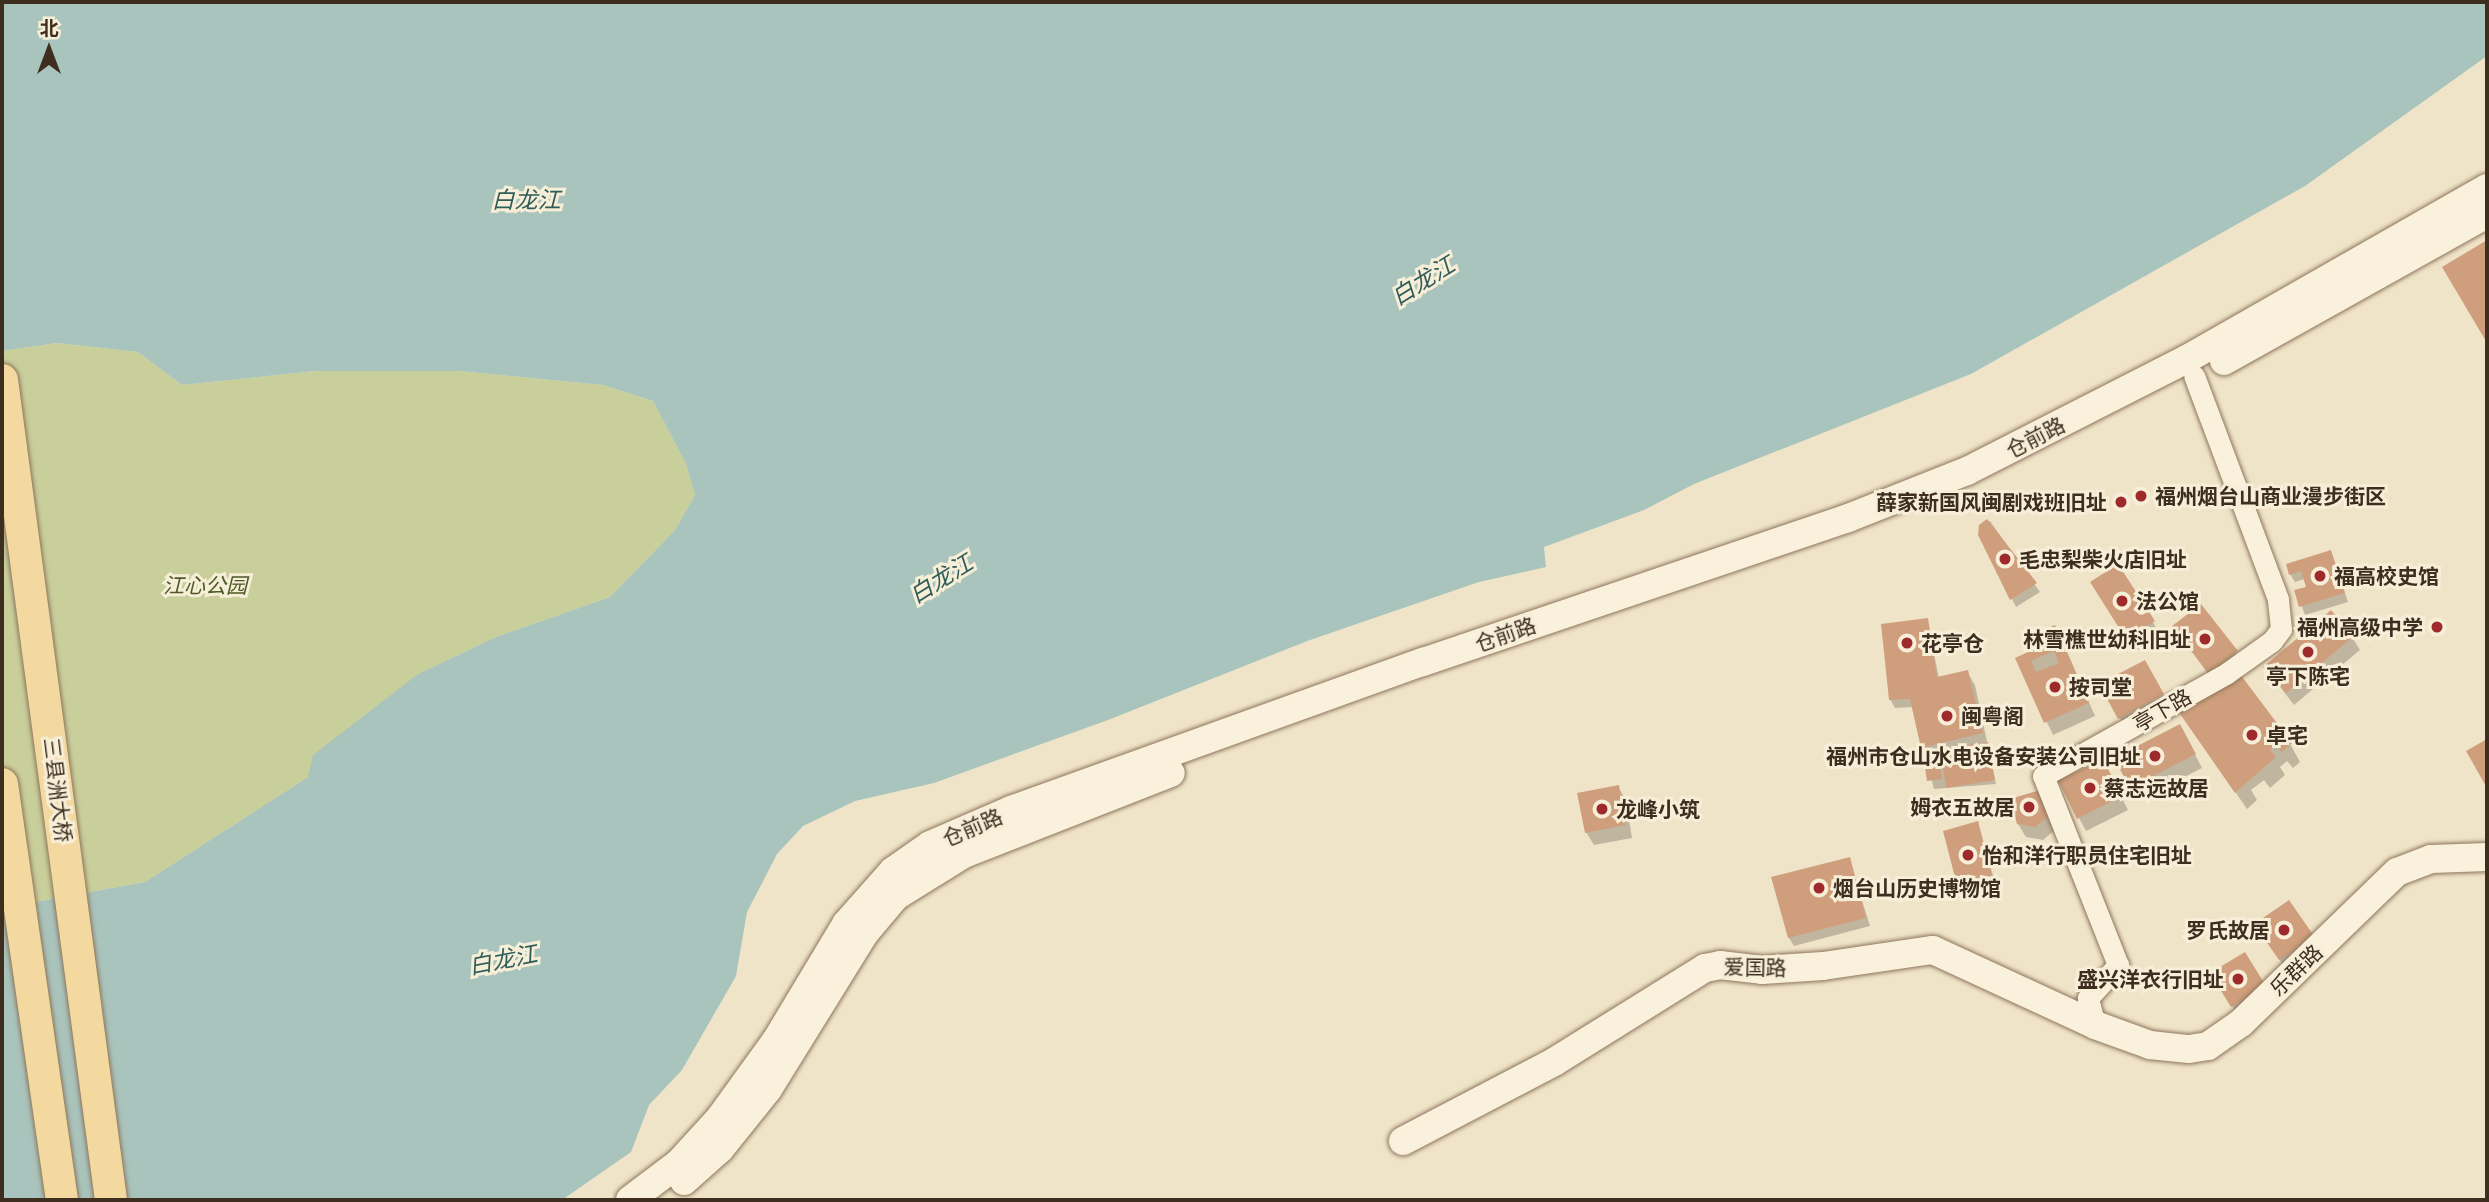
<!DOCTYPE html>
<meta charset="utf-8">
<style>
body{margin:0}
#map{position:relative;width:2489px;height:1202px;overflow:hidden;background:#f0e4c8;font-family:"PT Serif","Noto Sans SC",serif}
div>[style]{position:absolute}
.green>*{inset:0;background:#c9cf9b}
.water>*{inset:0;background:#a9c4bc}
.shadow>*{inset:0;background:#0003}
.building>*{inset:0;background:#cf9f7d}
.roads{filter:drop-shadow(0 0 2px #8d765c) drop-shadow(0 0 2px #8d765c)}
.street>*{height:21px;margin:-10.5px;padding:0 10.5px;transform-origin:10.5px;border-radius:10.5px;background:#faf1dc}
.secondary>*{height:28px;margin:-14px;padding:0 14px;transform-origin:14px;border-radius:14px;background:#faf1dc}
.primary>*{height:32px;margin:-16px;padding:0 16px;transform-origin:16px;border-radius:16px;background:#f3d9a0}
.dots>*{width:19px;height:19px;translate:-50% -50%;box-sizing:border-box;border:4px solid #f7eed8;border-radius:50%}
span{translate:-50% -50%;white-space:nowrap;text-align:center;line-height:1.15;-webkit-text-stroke:6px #f7eed8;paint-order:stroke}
.street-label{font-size:21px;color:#3d2e20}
.poi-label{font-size:21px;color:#3d2e20;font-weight:700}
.left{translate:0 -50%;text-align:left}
.right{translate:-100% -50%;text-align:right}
.park-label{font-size:21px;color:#4d5a26;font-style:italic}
.water-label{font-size:23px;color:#2f5d5a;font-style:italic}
.frame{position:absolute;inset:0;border:4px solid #3d2e20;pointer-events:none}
.north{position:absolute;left:14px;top:14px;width:70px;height:70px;-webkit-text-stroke:5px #f7eed8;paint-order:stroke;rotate:0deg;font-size:19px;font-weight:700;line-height:28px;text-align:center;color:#3d2e20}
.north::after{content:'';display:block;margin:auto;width:24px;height:32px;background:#3d2e20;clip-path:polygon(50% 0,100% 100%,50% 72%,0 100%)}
</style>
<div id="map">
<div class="green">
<div style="clip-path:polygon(57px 343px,138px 352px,182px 385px,315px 371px,459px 371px,603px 385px,653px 401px,686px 464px,695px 495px,675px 530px,610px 597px,496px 637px,418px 674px,308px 777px,145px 882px,2px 908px,2px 351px)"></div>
</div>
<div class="water">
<div style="clip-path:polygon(2px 2px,2487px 2px,2487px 56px,2305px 186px,1971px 374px,1694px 484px,1644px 510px,1544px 547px,1546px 567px,1479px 582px,1310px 640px,1108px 720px,934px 783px,855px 801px,803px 826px,777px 854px,747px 912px,736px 976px,682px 1070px,649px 1105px,631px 1152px,562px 1200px,2px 1200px,2px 908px,145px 882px,308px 777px,313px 755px,418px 674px,496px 637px,610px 597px,675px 530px,695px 495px,686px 464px,653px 401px,603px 385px,459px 371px,315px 371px,182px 385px,138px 352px,57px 343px,2px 351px)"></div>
</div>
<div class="shadow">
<div style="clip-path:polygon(1990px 521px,2040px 592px,2016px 607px,1980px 535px,1984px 523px)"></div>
<div style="clip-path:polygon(2331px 552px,2348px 602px,2305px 615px,2296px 591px,2308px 588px,2305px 579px,2295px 582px,2290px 574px)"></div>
<div style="clip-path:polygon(2100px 595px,2153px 622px,2160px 635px,2135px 651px)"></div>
<div style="clip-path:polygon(2201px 606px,2244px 665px,2217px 686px,2174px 627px)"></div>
<div style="clip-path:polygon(1927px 620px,1939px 678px,1967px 672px,1975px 685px,1996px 784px,1934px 789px,1913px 707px,1895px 708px,1890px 699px)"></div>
<div style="clip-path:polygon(2352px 637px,2360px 650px,2294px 705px,2265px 667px)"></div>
<div style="clip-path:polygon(2062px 640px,2095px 716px,2053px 735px,2017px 659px)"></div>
<div style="clip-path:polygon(2144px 662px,2170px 707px,2127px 731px,2102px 685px)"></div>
<div style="clip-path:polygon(2180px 711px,2290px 744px,2300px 762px,2293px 768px,2287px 761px,2280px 767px,2285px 775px,2270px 788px,2264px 780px,2251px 790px,2257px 800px,2247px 809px)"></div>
<div style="clip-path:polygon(2187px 739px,2202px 768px,2139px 800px,2131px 787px)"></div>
<div style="clip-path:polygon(2110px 774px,2128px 810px,2086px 831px,2079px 818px)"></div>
<div style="clip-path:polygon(1618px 787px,1626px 800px,1632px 838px,1594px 845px,1586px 832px)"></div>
<div style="clip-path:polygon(2039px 792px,2057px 828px,2043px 840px,2026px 837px,2018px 824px)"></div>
<div style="clip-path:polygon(1977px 823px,1997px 888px,1965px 896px,1960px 888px)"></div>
<div style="clip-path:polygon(1849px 859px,1870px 926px,1794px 946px,1789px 938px)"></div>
<div style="clip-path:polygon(2261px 933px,2312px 937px,2285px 967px)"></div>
<div style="clip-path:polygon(2213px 974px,2272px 999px,2240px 1019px)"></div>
</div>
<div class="building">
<div style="clip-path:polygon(2487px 240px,2487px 343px,2442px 267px)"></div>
<div style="clip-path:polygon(1987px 519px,2037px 583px,2010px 600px,1978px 535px,1979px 525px)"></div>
<div style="clip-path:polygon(2331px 550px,2345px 593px,2299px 607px,2294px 590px,2306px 587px,2301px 571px,2289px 575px,2286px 564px)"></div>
<div style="clip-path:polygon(2118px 564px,2155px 621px,2126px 639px,2090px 582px)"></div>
<div style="clip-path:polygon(2201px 604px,2238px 651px,2209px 674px,2172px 626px)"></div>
<div style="clip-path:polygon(2331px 610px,2354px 636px,2286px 693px,2263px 667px)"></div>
<div style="clip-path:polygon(1928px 618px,1937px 677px,1968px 670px,1983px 733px,1921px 748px,1910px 699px,1889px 700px,1881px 624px)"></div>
<div style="clip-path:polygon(evenodd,2055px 625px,2089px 703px,2044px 723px,2015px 658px,2037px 648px,2032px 635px,2055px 625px,2054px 651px,2059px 663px,2036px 672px,2031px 661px,2054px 651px)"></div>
<div style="clip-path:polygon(2145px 660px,2164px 694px,2118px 719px,2099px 684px)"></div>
<div style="clip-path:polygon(2240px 674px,2292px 743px,2282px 752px,2276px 745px,2270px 750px,2276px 757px,2235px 793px,2178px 711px)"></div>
<div style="clip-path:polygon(2180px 724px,2196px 754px,2130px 788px,2114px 758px)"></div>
<div style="clip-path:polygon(2487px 739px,2487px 788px,2466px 751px)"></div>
<div style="clip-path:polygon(1988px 742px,1995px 780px,1946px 788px,1940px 750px)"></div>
<div style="clip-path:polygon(1938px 752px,1942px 779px,1927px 781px,1923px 754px)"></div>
<div style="clip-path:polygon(2103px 759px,2122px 796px,2077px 819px,2058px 780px)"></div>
<div style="clip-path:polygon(1619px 785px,1626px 825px,1585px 833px,1577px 793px)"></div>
<div style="clip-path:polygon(2040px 790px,2051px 814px,2035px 827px,2017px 824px,2010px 799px)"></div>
<div style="clip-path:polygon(1978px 821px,1993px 879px,1958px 889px,1943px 831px)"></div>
<div style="clip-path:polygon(1850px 857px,1866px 918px,1788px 938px,1771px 877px)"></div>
<div style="clip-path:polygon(2289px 900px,2314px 936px,2279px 960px,2254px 924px)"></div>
<div style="clip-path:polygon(2245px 952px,2266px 986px,2231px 1007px,2210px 973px)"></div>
</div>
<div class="roads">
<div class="street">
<div style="left:2095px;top:1025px;width:28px;rotate:-105deg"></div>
<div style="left:2088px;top:998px;width:45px;rotate:-47.7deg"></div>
<div style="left:2118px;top:965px;width:203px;rotate:-111.6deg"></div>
<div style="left:2043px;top:776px;width:211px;rotate:-29.2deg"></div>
<div style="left:2227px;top:673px;width:55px;rotate:-35.4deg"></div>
<div style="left:2272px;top:641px;width:15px;rotate:-53deg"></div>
<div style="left:2281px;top:629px;width:30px;rotate:-96deg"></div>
<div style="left:2278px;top:599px;width:238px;rotate:-110.6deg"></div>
</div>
<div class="secondary">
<div style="left:2224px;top:361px;width:301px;rotate:-29.2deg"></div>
<div style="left:1403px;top:1141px;width:170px;rotate:-27.6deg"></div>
<div style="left:1554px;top:1062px;width:178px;rotate:-31.9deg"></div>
<div style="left:1705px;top:968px;width:15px;rotate:-11deg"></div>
<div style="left:1720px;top:965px;width:42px;rotate:6.8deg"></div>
<div style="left:1762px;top:970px;width:61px;rotate:-3.8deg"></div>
<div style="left:1823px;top:966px;width:111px;rotate:-8.3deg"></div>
<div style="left:1933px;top:950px;width:179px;rotate:24.8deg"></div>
<div style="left:2095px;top:1025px;width:59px;rotate:20deg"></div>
<div style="left:2150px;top:1045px;width:39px;rotate:6deg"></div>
<div style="left:2189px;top:1049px;width:19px;rotate:-9deg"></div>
<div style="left:2208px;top:1046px;width:40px;rotate:-34.9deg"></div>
<div style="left:2241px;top:1023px;width:217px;rotate:-44.1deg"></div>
<div style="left:2397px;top:872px;width:36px;rotate:-21deg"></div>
<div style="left:2431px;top:859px;width:56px;rotate:-2deg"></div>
<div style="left:684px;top:1181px;width:48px;rotate:-41.6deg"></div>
<div style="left:720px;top:1149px;width:77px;rotate:-51.3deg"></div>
<div style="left:768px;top:1089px;width:182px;rotate:-58.2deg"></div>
<div style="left:864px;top:934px;width:50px;rotate:-49.9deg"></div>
<div style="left:896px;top:896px;width:80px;rotate:-31.7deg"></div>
<div style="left:964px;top:854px;width:222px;rotate:-21.4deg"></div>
<div style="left:630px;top:1200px;width:61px;rotate:-37.1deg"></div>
<div style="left:679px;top:1163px;width:61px;rotate:-47.7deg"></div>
<div style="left:720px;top:1118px;width:97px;rotate:-54.2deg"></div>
<div style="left:777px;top:1039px;width:134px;rotate:-59deg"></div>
<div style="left:846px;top:924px;width:71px;rotate:-48.4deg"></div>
<div style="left:893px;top:871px;width:45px;rotate:-35.1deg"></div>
<div style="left:930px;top:845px;width:88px;rotate:-23.4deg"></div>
<div style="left:1011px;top:810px;width:438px;rotate:-19.8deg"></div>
<div style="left:1423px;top:662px;width:449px;rotate:-18.7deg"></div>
<div style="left:1848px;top:518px;width:128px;rotate:-21.6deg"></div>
<div style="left:1967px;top:471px;width:247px;rotate:-27deg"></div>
<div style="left:2187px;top:359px;width:345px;rotate:-29.7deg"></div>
</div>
<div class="primary">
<div style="left:2px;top:380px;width:827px;rotate:82.43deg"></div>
<div style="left:2px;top:784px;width:420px;rotate:81.8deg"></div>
</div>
</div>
<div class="dots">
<div style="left:2141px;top:496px;background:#9e2a2b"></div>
<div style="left:2121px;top:502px;background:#9e2a2b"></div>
<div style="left:2005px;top:559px;background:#9e2a2b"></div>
<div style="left:2320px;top:576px;background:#9e2a2b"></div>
<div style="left:2122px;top:601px;background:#9e2a2b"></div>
<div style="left:2437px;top:627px;background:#9e2a2b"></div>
<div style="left:2205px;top:639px;background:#9e2a2b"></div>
<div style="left:1907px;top:643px;background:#9e2a2b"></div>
<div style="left:2308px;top:652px;background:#9e2a2b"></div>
<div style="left:2055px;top:687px;background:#9e2a2b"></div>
<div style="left:1947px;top:716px;background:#9e2a2b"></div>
<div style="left:2252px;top:735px;background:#9e2a2b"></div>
<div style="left:2155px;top:756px;background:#9e2a2b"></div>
<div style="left:2090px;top:788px;background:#9e2a2b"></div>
<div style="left:2029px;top:807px;background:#9e2a2b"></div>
<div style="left:1602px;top:809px;background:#9e2a2b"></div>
<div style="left:1968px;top:855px;background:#9e2a2b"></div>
<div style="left:1819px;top:888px;background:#9e2a2b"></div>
<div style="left:2284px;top:930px;background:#9e2a2b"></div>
<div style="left:2238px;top:979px;background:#9e2a2b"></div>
</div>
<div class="street-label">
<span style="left:2035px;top:437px;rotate:-27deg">仓前路</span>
<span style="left:1505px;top:634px;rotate:-19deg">仓前路</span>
<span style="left:2162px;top:710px;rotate:-30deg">亭下路</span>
<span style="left:58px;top:790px;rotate:83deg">三县洲大桥</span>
<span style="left:972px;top:827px;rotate:-23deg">仓前路</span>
<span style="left:1755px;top:967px;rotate:1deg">爱国路</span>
<span style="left:2296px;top:970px;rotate:-44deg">乐群路</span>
</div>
<div class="poi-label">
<span class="left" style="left:2155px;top:496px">福州烟台山商业漫步街区</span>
<span class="right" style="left:2107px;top:502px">薛家新国风闽剧戏班旧址</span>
<span class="left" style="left:2019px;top:559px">毛忠梨柴火店旧址</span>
<span class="left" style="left:2334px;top:576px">福高校史馆</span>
<span class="left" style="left:2136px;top:601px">法公馆</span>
<span class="right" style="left:2423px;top:627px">福州高级中学</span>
<span class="right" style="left:2191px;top:639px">林雪樵世幼科旧址</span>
<span class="left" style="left:1921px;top:643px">花亭仓</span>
<span style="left:2308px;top:676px">亭下陈宅</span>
<span class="left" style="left:2069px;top:687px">按司堂</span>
<span class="left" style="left:1961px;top:716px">闽粤阁</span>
<span class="left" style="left:2266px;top:735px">卓宅</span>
<span class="right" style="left:2141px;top:756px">福州市仓山水电设备安装公司旧址</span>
<span class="left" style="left:2104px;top:788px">蔡志远故居</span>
<span class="right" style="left:2015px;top:807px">姆衣五故居</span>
<span class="left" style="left:1616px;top:809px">龙峰小筑</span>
<span class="left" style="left:1982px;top:855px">怡和洋行职员住宅旧址</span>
<span class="left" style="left:1833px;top:888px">烟台山历史博物馆</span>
<span class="right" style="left:2270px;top:930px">罗氏故居</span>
<span class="right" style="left:2224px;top:979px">盛兴洋衣行旧址</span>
</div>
<div class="park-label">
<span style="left:205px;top:585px">江心公园</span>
</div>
<div class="water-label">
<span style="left:526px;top:200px">白龙江</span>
<span style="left:1423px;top:281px;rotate:-32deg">白龙江</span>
<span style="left:941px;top:579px;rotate:-32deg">白龙江</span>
<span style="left:503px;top:960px;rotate:-11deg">白龙江</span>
</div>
<div class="frame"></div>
<div class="north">北</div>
</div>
